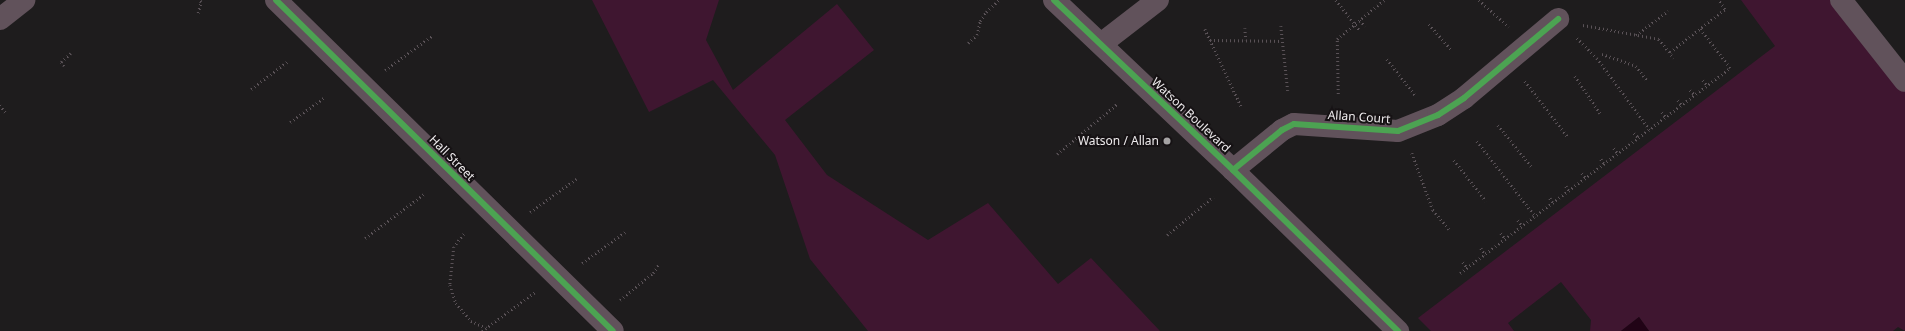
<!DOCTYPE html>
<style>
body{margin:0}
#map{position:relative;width:1905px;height:331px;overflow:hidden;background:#1e1c1d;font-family:"Noto Sans",sans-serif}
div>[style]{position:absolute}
.green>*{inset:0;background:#3f1630}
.water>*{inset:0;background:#210316}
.path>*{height:2.5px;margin-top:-1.25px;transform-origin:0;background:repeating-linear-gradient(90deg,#5a5257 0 1px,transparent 0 4px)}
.minor>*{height:22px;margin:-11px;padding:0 11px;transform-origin:11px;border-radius:11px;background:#61525b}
.cycleway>*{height:6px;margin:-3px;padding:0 3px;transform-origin:3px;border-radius:3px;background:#4ca352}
.dots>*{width:11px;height:11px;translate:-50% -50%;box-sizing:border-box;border:2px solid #161214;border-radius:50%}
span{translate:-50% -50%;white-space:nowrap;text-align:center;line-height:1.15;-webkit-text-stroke:4px #161214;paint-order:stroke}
.street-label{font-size:12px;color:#eeebed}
.poi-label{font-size:12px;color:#eeebed}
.right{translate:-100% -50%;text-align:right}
</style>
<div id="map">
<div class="green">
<div style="clip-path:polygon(592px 0,719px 0,706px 40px,733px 90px,837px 4px,874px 50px,785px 120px,827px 175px,928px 240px,988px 203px,1058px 284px,1091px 258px,1160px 331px,868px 331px,810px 259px,775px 155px,713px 80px,649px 112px)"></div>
<div style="clip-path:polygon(1741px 0,1839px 0,1905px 81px,1905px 331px,1898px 327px,1893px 331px,1649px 331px,1639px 317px,1621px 331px,1590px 331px,1591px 320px,1561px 282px,1508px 323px,1514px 331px,1431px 331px,1418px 318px,1775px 46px)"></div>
</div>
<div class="water">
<div style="clip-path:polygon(1639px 317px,1649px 331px,1621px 331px)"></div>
</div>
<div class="path">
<div style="left:1336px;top:0;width:39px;rotate:52deg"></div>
<div style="left:1479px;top:0;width:40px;rotate:42deg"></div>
<div style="left:198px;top:13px;width:11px;rotate:-75deg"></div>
<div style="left:201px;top:2px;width:3px;rotate:-135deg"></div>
<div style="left:1360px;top:20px;width:8px;rotate:50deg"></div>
<div style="left:1429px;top:24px;width:35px;rotate:49deg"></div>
<div style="left:1583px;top:25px;width:77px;rotate:10.4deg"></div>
<div style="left:1659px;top:39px;width:24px;rotate:52deg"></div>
<div style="left:1281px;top:26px;width:65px;rotate:83.9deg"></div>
<div style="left:1245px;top:28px;width:12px;rotate:85deg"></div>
<div style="left:1205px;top:29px;width:85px;rotate:64.9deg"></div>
<div style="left:1636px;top:35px;width:40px;rotate:-37deg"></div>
<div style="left:1577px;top:38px;width:28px;rotate:45deg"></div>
<div style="left:1597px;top:58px;width:89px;rotate:53.6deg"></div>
<div style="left:1210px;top:40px;width:72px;rotate:0.8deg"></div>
<div style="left:968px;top:43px;width:12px;rotate:-42deg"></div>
<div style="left:977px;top:35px;width:14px;rotate:-78deg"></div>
<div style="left:980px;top:21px;width:11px;rotate:-56deg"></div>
<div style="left:986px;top:12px;width:18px;rotate:-43deg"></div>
<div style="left:1670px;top:52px;width:70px;rotate:-38deg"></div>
<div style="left:1725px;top:9px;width:11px;rotate:-128deg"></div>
<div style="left:1602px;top:54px;width:36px;rotate:19deg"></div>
<div style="left:1636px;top:66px;width:18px;rotate:52deg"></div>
<div style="left:1387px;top:59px;width:46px;rotate:52.1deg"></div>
<div style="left:64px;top:66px;width:5px;rotate:-127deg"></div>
<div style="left:61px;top:62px;width:13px;rotate:-42deg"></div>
<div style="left:385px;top:70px;width:59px;rotate:-36.1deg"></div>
<div style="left:1575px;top:76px;width:45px;rotate:56deg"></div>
<div style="left:1703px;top:80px;width:6px;rotate:51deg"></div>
<div style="left:1525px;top:81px;width:71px;rotate:52.5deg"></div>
<div style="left:251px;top:89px;width:46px;rotate:-37.1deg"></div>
<div style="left:1690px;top:90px;width:7px;rotate:45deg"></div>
<div style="left:1338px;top:94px;width:55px;rotate:-91deg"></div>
<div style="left:1337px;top:39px;width:61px;rotate:-39.7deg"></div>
<div style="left:1678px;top:100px;width:6px;rotate:51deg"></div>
<div style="left:0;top:105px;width:9px;rotate:54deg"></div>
<div style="left:1662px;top:112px;width:6px;rotate:51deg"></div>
<div style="left:290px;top:122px;width:43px;rotate:-35.5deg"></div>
<div style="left:1498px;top:125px;width:53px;rotate:51.2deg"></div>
<div style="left:1634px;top:133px;width:7px;rotate:45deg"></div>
<div style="left:1477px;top:141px;width:96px;rotate:52.2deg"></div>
<div style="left:1614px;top:148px;width:7px;rotate:56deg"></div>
<div style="left:1412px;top:153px;width:61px;rotate:69.8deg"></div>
<div style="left:1433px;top:210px;width:25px;rotate:50deg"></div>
<div style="left:1057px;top:154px;width:78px;rotate:-39.8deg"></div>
<div style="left:1601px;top:159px;width:6px;rotate:59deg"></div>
<div style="left:1454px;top:160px;width:52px;rotate:52deg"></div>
<div style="left:1582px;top:173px;width:6px;rotate:51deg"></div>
<div style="left:1566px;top:186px;width:6px;rotate:59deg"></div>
<div style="left:1550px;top:198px;width:6px;rotate:59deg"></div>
<div style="left:530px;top:212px;width:57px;rotate:-35.7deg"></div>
<div style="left:1518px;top:220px;width:7px;rotate:56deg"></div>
<div style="left:1501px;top:233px;width:7px;rotate:56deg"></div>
<div style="left:464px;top:234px;width:16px;rotate:128deg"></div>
<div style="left:454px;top:247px;width:38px;rotate:96deg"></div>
<div style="left:450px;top:285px;width:19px;rotate:72deg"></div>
<div style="left:456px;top:303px;width:23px;rotate:50deg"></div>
<div style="left:471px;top:321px;width:17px;rotate:24deg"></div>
<div style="left:1167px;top:235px;width:60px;rotate:-39.6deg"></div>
<div style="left:365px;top:238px;width:74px;rotate:-36.7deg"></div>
<div style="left:1481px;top:248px;width:8px;rotate:60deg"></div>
<div style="left:1463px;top:262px;width:7px;rotate:56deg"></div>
<div style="left:582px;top:263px;width:53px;rotate:-35.8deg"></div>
<div style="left:1460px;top:273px;width:339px;rotate:-37.2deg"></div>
<div style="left:1730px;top:68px;width:49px;rotate:-127.6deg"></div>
<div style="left:620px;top:300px;width:43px;rotate:-39.3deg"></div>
<div style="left:653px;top:273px;width:11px;rotate:-56deg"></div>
<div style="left:482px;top:331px;width:66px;rotate:-36.3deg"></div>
</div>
<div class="minor">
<div style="left:276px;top:0;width:472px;rotate:44.5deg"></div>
<div style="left:1054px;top:0;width:247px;rotate:43.5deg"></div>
<div style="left:1233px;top:170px;width:231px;rotate:44.3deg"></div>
<div style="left:1841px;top:0;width:103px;rotate:51.7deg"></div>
<div style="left:0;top:19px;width:31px;rotate:-38deg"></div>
<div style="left:1101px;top:44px;width:72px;rotate:-37.7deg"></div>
<div style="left:1233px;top:170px;width:63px;rotate:-39.2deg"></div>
<div style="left:1282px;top:130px;width:13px;rotate:-27deg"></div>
<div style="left:1294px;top:124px;width:104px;rotate:3.9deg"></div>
<div style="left:1398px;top:131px;width:43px;rotate:-21.8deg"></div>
<div style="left:1438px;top:115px;width:31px;rotate:-33deg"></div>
<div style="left:1464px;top:98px;width:123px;rotate:-40deg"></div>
</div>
<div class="cycleway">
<div style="left:276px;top:0;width:472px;rotate:44.5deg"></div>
<div style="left:1054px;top:0;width:247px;rotate:43.5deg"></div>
<div style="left:1233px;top:170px;width:231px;rotate:44.3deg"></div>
<div style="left:1233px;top:170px;width:63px;rotate:-39.2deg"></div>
<div style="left:1282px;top:130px;width:13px;rotate:-27deg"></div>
<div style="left:1294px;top:124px;width:104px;rotate:3.9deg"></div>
<div style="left:1398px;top:131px;width:43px;rotate:-21.8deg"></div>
<div style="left:1438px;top:115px;width:31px;rotate:-33deg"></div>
<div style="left:1464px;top:98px;width:123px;rotate:-40deg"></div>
</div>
<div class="dots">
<div style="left:1167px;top:141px;background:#a5a3a4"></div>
</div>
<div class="street-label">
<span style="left:1191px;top:115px;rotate:43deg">Watson Boulevard</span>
<span style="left:1359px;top:117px;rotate:4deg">Allan Court</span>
<span style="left:452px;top:158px;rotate:45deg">Hall Street</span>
</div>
<div class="poi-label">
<span class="right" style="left:1159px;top:141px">Watson / Allan</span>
</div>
</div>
